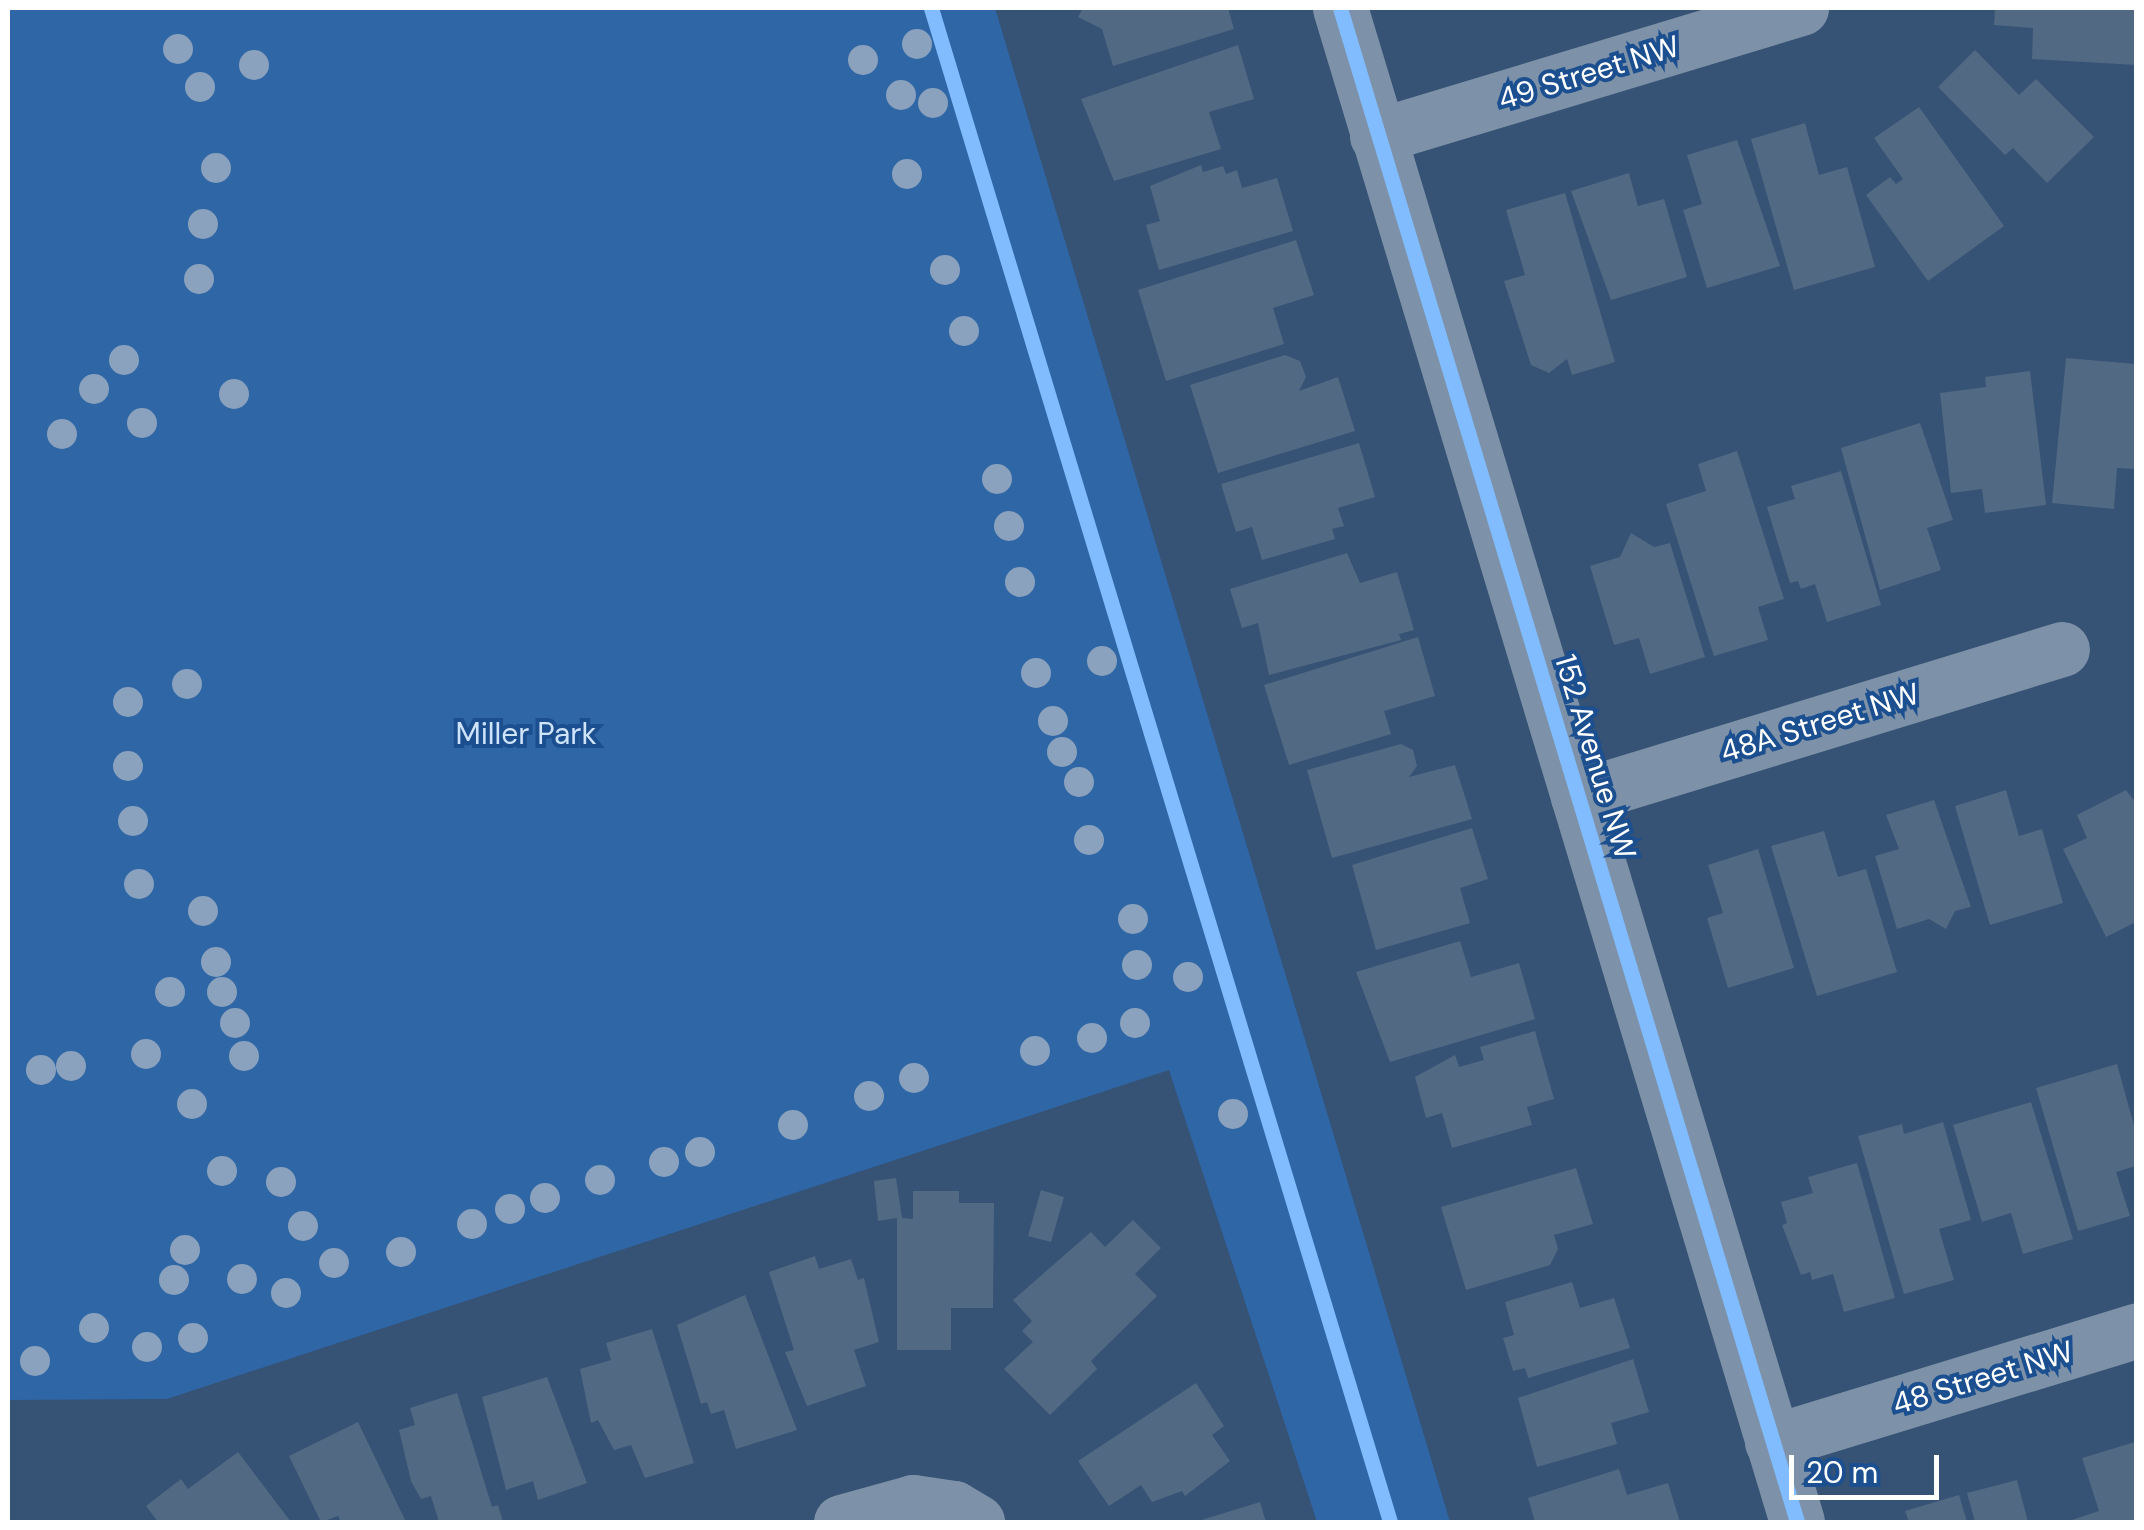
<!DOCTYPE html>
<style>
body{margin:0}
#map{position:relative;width:2144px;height:1530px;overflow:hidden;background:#365274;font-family:"DM Sans",sans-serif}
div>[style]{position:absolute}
.green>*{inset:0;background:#2f66a5}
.building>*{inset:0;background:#526984}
.minor>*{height:55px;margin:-27.5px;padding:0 27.5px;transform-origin:27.5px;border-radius:27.5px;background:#7d92a8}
.cycleway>*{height:15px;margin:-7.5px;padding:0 7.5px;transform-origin:7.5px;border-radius:7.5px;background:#80bcff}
.trees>*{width:30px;height:30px;margin:-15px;border-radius:50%;background:#8aa2be}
span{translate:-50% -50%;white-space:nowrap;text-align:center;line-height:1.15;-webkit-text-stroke:8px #1b4f8f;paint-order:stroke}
.street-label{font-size:30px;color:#fff}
.park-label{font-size:30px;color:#cfe3fa}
.frame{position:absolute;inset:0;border:10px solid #fff;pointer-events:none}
.scale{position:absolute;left:1789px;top:1455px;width:150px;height:45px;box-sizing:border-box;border:5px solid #fff;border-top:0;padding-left:12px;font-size:30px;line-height:35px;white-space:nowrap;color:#fff;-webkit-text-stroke:8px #1b4f8f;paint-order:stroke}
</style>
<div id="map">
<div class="green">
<div style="clip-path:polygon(8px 8px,995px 8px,1450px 1522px,1317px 1522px,1169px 1070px,167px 1399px,8px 1400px)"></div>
</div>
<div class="building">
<div style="clip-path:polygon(1083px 8px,1228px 8px,1234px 29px,1113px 66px,1102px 29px,1078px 17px)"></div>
<div style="clip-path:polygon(1995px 8px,2136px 8px,2136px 65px,2032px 59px,2033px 28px,1994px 25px)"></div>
<div style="clip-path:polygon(1238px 45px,1254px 99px,1209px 112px,1221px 149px,1114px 181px,1081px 99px)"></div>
<div style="clip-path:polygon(1975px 50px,2019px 95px,2036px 79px,2094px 137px,2047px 183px,2013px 148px,2005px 155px,1938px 87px)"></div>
<div style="clip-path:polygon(1919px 107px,2004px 226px,1928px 281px,1866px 195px,1890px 177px,1896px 184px,1903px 179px,1874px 138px)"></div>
<div style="clip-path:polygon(1805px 123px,1819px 175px,1847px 167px,1875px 267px,1794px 290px,1751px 139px)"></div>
<div style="clip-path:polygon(1737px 140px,1780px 266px,1707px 288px,1683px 210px,1702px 204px,1687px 155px)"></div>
<div style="clip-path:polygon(1201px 165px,1203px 172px,1223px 166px,1226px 174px,1237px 170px,1242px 188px,1277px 178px,1293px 231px,1159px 270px,1146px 225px,1160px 221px,1150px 186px)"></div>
<div style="clip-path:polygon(1629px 173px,1638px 206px,1664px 199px,1687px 277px,1611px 300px,1571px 191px)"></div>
<div style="clip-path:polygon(1565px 193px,1615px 362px,1572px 375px,1567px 359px,1549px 373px,1531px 365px,1504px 281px,1525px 275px,1506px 210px)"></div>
<div style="clip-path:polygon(1296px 240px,1314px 295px,1273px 308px,1284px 344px,1166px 381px,1138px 290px)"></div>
<div style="clip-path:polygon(1285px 355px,1300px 361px,1306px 377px,1299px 391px,1338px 377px,1355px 431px,1218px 473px,1190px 385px)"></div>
<div style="clip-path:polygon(2066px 358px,2136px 364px,2136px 469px,2117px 468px,2114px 509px,2052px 503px)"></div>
<div style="clip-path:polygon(2030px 371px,2046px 505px,1985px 513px,1982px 489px,1951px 493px,1940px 393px,1986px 387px,1985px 377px)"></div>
<div style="clip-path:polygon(1920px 423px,1953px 520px,1927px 528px,1941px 570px,1880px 590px,1841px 448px)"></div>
<div style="clip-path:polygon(1359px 443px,1375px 497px,1338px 508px,1344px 526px,1332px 529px,1335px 539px,1262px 560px,1252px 527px,1236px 532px,1221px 484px)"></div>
<div style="clip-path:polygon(1737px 451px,1784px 599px,1758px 607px,1768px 640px,1714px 656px,1666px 504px,1706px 491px,1698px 464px)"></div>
<div style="clip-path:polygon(1841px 471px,1881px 605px,1827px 622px,1815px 584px,1801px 589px,1798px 581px,1790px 583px,1767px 507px,1795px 499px,1791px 486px)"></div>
<div style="clip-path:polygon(1631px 533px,1654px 547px,1670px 543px,1705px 657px,1650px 674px,1639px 638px,1614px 645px,1590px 566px,1620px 557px)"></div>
<div style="clip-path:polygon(1347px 553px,1360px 583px,1397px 572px,1414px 630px,1399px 634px,1401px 640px,1269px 675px,1258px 623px,1242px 628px,1230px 589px)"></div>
<div style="clip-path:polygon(1418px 637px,1435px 696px,1384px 711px,1391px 734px,1289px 765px,1264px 685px)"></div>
<div style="clip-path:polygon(1401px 744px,1413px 750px,1417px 766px,1409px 777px,1455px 765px,1472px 819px,1332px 858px,1307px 770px)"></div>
<div style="clip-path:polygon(2006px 790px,2019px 836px,2042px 829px,2063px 903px,1990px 925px,1955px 806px)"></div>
<div style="clip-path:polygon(2126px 790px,2136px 803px,2136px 922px,2106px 937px,2063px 849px,2087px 838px,2077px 815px)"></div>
<div style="clip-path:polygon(1934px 800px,1971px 907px,1955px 911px,1946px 929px,1929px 919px,1897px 929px,1875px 856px,1899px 849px,1886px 815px)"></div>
<div style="clip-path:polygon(1472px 828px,1488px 879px,1460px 888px,1470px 923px,1376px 950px,1352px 865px)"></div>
<div style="clip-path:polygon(1824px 831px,1838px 877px,1866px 869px,1897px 972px,1817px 996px,1771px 846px)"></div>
<div style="clip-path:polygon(1758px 849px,1794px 968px,1728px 988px,1707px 918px,1723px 913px,1708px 865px)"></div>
<div style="clip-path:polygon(1460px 941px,1471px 977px,1519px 963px,1535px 1019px,1390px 1062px,1356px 972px)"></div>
<div style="clip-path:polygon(1535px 1031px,1554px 1099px,1527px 1107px,1532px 1125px,1452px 1148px,1442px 1113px,1426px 1118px,1415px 1077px,1455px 1055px,1459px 1067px,1484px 1060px,1480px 1047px)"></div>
<div style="clip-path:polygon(2117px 1064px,2136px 1133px,2136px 1166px,2116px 1172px,2130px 1216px,2078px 1231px,2036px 1088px)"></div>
<div style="clip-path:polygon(2031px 1102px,2073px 1239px,2023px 1254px,2011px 1213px,1982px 1222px,1953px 1125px)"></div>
<div style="clip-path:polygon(1943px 1122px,1971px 1220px,1939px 1229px,1954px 1280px,1904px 1294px,1858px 1136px,1902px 1124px,1904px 1134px)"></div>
<div style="clip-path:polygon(1857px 1163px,1895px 1298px,1844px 1312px,1833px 1274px,1812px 1280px,1810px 1272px,1801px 1275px,1782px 1225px,1787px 1223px,1781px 1202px,1813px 1193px,1808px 1177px)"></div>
<div style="clip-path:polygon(1576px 1168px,1593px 1224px,1554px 1235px,1558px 1249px,1550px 1265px,1466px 1290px,1441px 1207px)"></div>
<div style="clip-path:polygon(896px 1178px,902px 1218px,913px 1219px,913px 1191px,959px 1191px,959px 1203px,994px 1203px,993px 1308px,951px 1308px,951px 1350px,897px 1350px,897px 1218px,878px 1221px,874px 1181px)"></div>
<div style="clip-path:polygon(1041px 1190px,1064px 1197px,1051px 1242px,1028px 1236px)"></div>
<div style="clip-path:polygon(1133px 1220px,1161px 1248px,1135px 1274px,1157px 1296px,1091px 1361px,1097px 1369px,1050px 1415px,1004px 1369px,1033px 1342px,1022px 1331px,1032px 1321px,1013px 1300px,1091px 1232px,1105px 1247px)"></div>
<div style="clip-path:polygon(815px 1256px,819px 1269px,851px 1259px,858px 1280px,864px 1278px,879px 1342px,854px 1350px,866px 1386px,807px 1406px,785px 1352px,794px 1350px,769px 1272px)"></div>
<div style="clip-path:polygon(1572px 1282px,1580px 1308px,1614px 1298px,1630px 1348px,1528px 1378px,1525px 1368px,1513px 1371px,1503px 1338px,1514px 1335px,1505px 1302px)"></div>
<div style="clip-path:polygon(745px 1295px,797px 1430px,736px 1449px,724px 1410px,711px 1414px,707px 1402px,701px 1404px,677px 1325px)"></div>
<div style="clip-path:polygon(652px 1329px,694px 1463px,645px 1478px,631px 1445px,614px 1450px,598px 1420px,591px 1423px,580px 1369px,611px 1360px,606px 1343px)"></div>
<div style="clip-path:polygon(1633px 1359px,1649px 1412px,1611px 1423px,1617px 1444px,1537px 1467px,1518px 1398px)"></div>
<div style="clip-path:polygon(547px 1377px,587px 1483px,538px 1500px,533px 1481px,506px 1490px,482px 1397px)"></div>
<div style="clip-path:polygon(1196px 1383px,1224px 1426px,1212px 1435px,1230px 1461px,1185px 1496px,1182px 1491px,1152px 1502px,1141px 1485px,1109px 1506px,1078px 1461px)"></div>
<div style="clip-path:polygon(457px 1393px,492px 1507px,498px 1505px,503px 1522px,439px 1522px,431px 1496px,421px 1499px,411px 1481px,399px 1430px,415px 1425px,410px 1408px)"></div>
<div style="clip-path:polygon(358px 1422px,406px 1522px,341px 1522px,338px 1516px,321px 1522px,289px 1456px)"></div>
<div style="clip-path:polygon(2135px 1442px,2136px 1522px,2066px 1522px,2099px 1511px,2082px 1458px)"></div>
<div style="clip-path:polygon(238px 1452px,291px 1522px,158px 1522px,146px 1506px,181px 1479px,188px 1489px)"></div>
<div style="clip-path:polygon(1619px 1469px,1627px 1495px,1668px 1483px,1680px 1522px,1535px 1522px,1528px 1498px)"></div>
<div style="clip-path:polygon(2017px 1480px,2028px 1522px,1975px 1522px,1967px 1493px)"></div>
<div style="clip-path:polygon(1959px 1495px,1967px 1522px,1909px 1522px,1905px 1511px)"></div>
<div style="clip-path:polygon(1260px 1502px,1266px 1522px,1195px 1522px)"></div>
</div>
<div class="minor">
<div style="left:1340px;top:8px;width:1581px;rotate:73.2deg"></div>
<div style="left:1377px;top:136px;width:443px;rotate:-16.8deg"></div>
<div style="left:1578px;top:797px;width:506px;rotate:-17deg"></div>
<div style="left:1772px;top:1442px;width:381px;rotate:-17deg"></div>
<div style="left:841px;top:1522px;width:75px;rotate:-15.5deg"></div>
<div style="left:913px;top:1502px;width:41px;rotate:8.3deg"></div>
<div style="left:954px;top:1508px;width:27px;rotate:31deg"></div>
</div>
<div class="cycleway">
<div style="left:931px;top:8px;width:1582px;rotate:73.13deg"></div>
<div style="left:1340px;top:8px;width:1581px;rotate:73.2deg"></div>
</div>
<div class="trees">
<div style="left:917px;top:44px"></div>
<div style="left:178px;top:49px"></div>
<div style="left:863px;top:60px"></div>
<div style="left:254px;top:65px"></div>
<div style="left:200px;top:87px"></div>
<div style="left:901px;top:95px"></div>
<div style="left:933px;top:103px"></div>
<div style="left:216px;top:168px"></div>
<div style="left:907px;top:174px"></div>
<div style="left:203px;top:224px"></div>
<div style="left:945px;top:270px"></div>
<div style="left:199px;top:279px"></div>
<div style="left:964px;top:331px"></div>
<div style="left:124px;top:360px"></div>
<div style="left:94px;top:389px"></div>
<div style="left:234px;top:394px"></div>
<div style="left:142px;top:423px"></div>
<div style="left:62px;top:434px"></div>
<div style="left:997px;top:479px"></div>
<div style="left:1009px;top:526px"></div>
<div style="left:1020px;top:582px"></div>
<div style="left:1102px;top:661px"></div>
<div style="left:1036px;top:673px"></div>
<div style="left:187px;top:684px"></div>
<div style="left:128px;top:702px"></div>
<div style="left:1053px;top:721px"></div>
<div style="left:1062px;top:752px"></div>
<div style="left:128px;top:766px"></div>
<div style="left:1079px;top:782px"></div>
<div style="left:133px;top:821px"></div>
<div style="left:1089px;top:840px"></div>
<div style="left:139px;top:884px"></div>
<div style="left:203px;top:911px"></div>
<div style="left:1133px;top:919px"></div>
<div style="left:216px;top:962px"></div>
<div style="left:1137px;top:965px"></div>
<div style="left:1188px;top:977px"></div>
<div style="left:170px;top:992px"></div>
<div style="left:222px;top:992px"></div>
<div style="left:235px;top:1023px"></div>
<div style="left:1135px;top:1023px"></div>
<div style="left:1092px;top:1038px"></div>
<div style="left:1035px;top:1051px"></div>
<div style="left:146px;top:1054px"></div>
<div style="left:244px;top:1056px"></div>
<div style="left:71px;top:1066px"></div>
<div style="left:41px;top:1070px"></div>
<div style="left:914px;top:1078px"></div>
<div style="left:869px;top:1096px"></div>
<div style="left:192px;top:1104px"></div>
<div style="left:1233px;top:1114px"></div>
<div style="left:793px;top:1125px"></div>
<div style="left:700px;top:1152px"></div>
<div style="left:664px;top:1162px"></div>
<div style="left:222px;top:1171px"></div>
<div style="left:600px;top:1180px"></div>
<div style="left:281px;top:1182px"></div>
<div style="left:545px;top:1198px"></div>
<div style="left:510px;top:1209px"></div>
<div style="left:472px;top:1224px"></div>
<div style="left:303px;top:1226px"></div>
<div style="left:185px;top:1250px"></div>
<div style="left:401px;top:1252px"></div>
<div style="left:334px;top:1263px"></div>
<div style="left:242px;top:1279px"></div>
<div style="left:174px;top:1280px"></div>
<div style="left:286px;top:1293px"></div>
<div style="left:94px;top:1328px"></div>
<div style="left:193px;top:1338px"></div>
<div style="left:147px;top:1347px"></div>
<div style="left:35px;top:1361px"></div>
</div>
<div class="street-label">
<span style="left:1589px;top:73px;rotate:-17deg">49 Street NW</span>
<span style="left:1820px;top:723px;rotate:-17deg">48A Street NW</span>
<span style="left:1595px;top:757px;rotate:73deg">152 Avenue NW</span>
<span style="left:1983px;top:1378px;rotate:-17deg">48 Street NW</span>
</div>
<div class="park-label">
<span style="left:526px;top:734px">Miller Park</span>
</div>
<div class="frame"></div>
<div class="scale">20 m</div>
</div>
